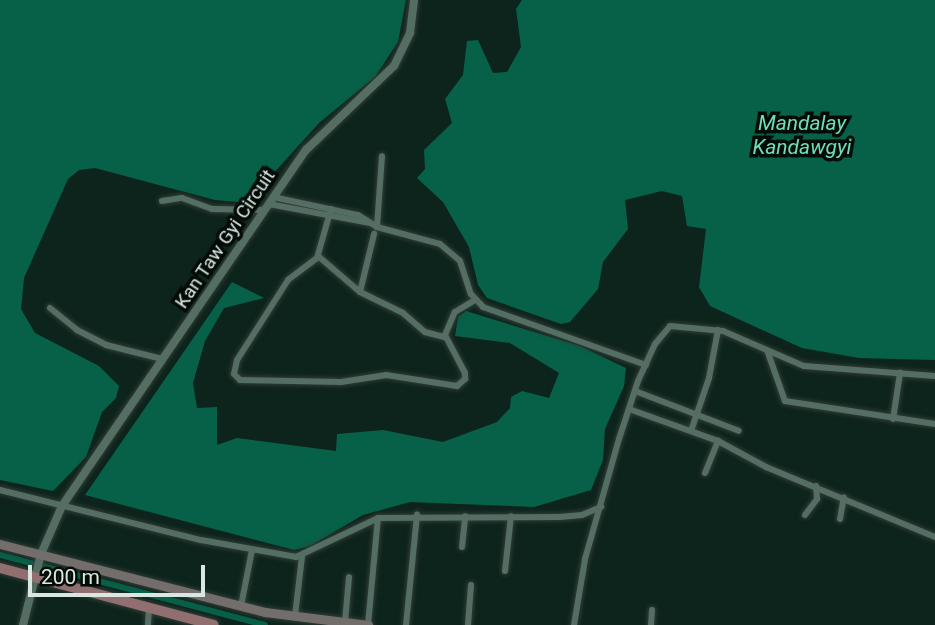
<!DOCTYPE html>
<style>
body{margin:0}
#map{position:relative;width:935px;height:625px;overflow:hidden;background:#0d241c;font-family:Roboto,sans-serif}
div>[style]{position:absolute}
.water>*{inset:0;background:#076149}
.canal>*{height:6px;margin:-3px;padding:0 3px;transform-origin:3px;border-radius:3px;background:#076149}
.roads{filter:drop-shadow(0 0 2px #303d36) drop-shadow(0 0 2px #303d36)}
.minor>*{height:6px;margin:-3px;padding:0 3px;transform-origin:3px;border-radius:3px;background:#556e64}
.tertiary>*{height:8px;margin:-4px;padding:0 4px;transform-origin:4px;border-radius:4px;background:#556e64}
.secondary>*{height:9px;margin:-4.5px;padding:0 4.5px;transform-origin:4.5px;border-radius:4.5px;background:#736e6b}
.primary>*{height:10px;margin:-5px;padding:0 5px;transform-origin:5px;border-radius:5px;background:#916f71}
span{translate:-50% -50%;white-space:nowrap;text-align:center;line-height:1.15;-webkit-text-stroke:7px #030b07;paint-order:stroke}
.street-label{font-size:19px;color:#d9e6e1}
.water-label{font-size:21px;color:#70deb8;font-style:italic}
.scale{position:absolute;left:28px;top:565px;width:177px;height:32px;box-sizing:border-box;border:4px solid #d9e6e1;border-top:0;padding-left:9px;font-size:21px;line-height:24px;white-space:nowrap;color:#d9e6e1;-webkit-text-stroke:5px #030b07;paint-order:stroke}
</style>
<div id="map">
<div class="water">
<div style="clip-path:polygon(0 0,406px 0,398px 42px,375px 77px,319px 123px,251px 198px,238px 202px,215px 200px,95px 168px,79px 170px,68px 179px,24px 278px,21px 309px,35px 333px,99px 366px,119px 386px,116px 398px,102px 412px,86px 457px,53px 491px,0 480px)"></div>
<div style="clip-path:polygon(522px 0,935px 0,935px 360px,859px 358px,802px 348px,710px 306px,699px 287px,706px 229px,687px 226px,682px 196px,662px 191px,625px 200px,628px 229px,603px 262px,598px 289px,570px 322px,561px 324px,487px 298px,478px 285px,469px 247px,443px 202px,417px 178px,425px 169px,424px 150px,452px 123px,445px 99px,463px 75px,467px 41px,478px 40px,493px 73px,507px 72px,521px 47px,516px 9px)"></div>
<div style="clip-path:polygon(232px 282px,264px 298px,224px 308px,205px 341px,193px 383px,197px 408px,217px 407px,217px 445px,237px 438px,336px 451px,337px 434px,383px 430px,443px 442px,497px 422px,510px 408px,511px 397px,522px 391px,549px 398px,559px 373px,510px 343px,455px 336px,458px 317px,466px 311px,580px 346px,626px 368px,624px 386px,605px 429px,603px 460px,591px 490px,534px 507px,410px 502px,363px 515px,310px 546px,294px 550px,85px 495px)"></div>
</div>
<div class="canal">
<div style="left:0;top:555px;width:274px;rotate:14.8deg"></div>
</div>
<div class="roads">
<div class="minor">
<div style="left:273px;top:197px;width:87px;rotate:12deg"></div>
<div style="left:358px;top:215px;width:22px;rotate:32deg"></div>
<div style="left:377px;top:227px;width:65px;rotate:15.1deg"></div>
<div style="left:440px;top:244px;width:26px;rotate:40deg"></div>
<div style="left:460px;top:261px;width:35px;rotate:72deg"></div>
<div style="left:471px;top:294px;width:18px;rotate:47deg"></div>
<div style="left:483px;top:307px;width:173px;rotate:19.6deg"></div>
<div style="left:162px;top:201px;width:20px;rotate:-9deg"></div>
<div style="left:182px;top:198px;width:32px;rotate:20deg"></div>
<div style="left:212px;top:209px;width:52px;rotate:1.1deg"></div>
<div style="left:269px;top:204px;width:103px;rotate:10.7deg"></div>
<div style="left:331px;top:209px;width:51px;rotate:105.9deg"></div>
<div style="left:317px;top:258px;width:36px;rotate:143deg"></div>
<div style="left:288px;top:280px;width:95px;rotate:122.5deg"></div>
<div style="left:237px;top:360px;width:14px;rotate:102deg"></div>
<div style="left:234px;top:374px;width:8px;rotate:45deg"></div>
<div style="left:240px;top:380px;width:101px;rotate:1.1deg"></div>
<div style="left:341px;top:382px;width:46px;rotate:-8.8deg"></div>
<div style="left:386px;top:375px;width:72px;rotate:8.8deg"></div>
<div style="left:457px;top:386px;width:11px;rotate:-41deg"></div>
<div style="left:465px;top:379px;width:6px;rotate:-90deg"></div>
<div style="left:465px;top:373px;width:43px;rotate:-117.8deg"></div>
<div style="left:445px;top:335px;width:25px;rotate:-67deg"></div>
<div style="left:455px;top:312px;width:23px;rotate:-31deg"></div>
<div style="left:377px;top:227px;width:71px;rotate:-86deg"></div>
<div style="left:318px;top:256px;width:55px;rotate:40.6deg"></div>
<div style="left:360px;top:292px;width:48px;rotate:26deg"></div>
<div style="left:403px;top:313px;width:29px;rotate:41deg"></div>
<div style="left:425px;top:332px;width:20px;rotate:15deg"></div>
<div style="left:360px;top:292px;width:60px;rotate:-76.4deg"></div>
<div style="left:50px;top:308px;width:35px;rotate:39deg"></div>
<div style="left:77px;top:330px;width:33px;rotate:27deg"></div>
<div style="left:106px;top:345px;width:58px;rotate:14deg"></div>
<div style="left:767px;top:350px;width:54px;rotate:70.6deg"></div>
<div style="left:785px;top:401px;width:152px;rotate:8.7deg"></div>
<div style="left:635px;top:391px;width:111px;rotate:21deg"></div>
<div style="left:629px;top:409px;width:95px;rotate:19.8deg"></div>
<div style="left:718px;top:441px;width:55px;rotate:28.4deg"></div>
<div style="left:766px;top:467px;width:183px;rotate:22.5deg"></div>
<div style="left:893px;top:419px;width:47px;rotate:-81.3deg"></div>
<div style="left:691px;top:431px;width:56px;rotate:-71.2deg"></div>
<div style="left:709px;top:378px;width:49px;rotate:-79.4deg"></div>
<div style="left:705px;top:473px;width:35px;rotate:-68deg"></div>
<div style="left:0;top:490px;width:207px;rotate:14deg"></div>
<div style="left:201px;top:540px;width:97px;rotate:10.1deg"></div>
<div style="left:296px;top:557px;width:91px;rotate:-25.4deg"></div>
<div style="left:378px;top:518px;width:182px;rotate:-0.3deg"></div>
<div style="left:560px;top:517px;width:22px;rotate:-5deg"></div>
<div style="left:582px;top:515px;width:21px;rotate:-23deg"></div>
<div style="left:805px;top:515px;width:20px;rotate:-53deg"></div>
<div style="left:817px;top:499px;width:13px;rotate:-94deg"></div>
<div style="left:840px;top:519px;width:22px;rotate:-80deg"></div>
<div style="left:462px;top:547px;width:31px;rotate:-84deg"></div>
<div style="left:505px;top:571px;width:55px;rotate:-83.8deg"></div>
<div style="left:241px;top:606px;width:57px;rotate:-78.9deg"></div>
<div style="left:295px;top:616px;width:60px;rotate:-83.3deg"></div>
<div style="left:345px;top:622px;width:45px;rotate:-84.9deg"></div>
<div style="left:148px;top:625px;width:18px;rotate:-87deg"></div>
<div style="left:368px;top:625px;width:107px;rotate:-84.7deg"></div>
<div style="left:406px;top:625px;width:111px;rotate:-84.3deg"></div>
<div style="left:468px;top:625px;width:40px;rotate:-85.7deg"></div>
<div style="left:574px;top:625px;width:67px;rotate:-80.5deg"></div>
<div style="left:585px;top:559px;width:125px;rotate:-74.2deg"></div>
<div style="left:619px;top:439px;width:61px;rotate:-71.9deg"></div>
<div style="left:638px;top:381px;width:41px;rotate:-65.3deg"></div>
<div style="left:655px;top:344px;width:23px;rotate:-50deg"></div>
<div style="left:670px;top:326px;width:53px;rotate:5.4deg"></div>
<div style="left:723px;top:331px;width:88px;rotate:23.4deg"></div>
<div style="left:804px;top:366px;width:131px;rotate:4.4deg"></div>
<div style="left:651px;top:625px;width:15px;rotate:-86deg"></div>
</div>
<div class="tertiary">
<div style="left:23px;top:625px;width:73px;rotate:-75.8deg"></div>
<div style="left:41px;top:554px;width:52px;rotate:-66.4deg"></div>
<div style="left:62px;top:506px;width:432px;rotate:-55.6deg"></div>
<div style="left:306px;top:150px;width:122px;rotate:-43.7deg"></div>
<div style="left:394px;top:66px;width:37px;rotate:-64deg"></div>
<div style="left:410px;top:33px;width:33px;rotate:-83deg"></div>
</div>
<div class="secondary">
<div style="left:0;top:544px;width:274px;rotate:14.4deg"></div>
<div style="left:265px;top:612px;width:104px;rotate:7.2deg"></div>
</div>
<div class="primary">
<div style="left:0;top:568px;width:221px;rotate:14.9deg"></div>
</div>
</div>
<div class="street-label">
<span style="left:225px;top:239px;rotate:-56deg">Kan Taw Gyi Circuit</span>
</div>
<div class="water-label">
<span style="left:802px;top:135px">Mandalay<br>Kandawgyi</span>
</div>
<div class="scale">200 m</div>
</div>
